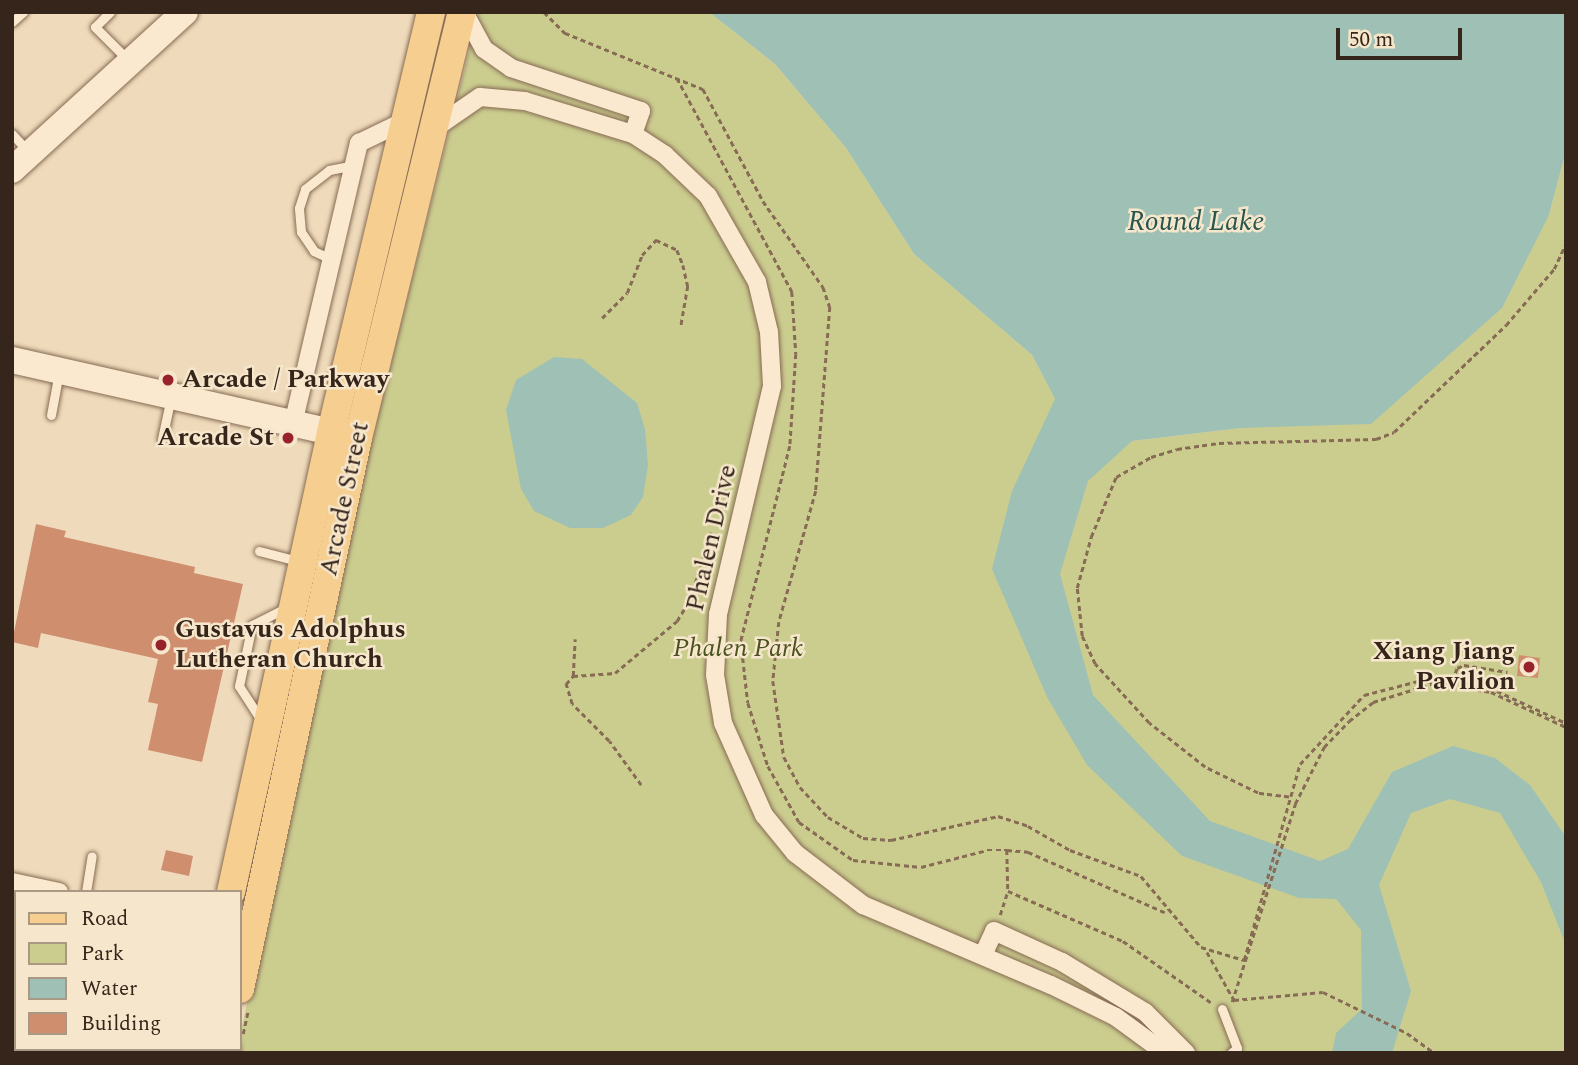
<!DOCTYPE html>
<style>
body{margin:0}
#map{position:relative;width:1578px;height:1065px;overflow:hidden;background:#efdbbb;font-family:Spectral,serif}
div>[style]{position:absolute}
.green>*{inset:0;background:#cbcd8f}
.water>*{inset:0;background:#9fc0b4}
.building>*{inset:0;background:#cf8f6f}
.path>*{height:2.5px;margin-top:-1.25px;transform-origin:0;background:repeating-linear-gradient(90deg,#876b54 0 5px,transparent 0 8.5px)}
.roads{filter:drop-shadow(0 0 2px #876b54) drop-shadow(0 0 2px #876b54)}
.lane>*{height:9px;margin:-4.5px;padding:0 4.5px;transform-origin:4.5px;border-radius:4.5px;background:#fae9ce}
.street>*{height:18px;margin:-9px;padding:0 9px;transform-origin:9px;border-radius:9px;background:#fae9ce}
.secondary>*{height:26px;margin:-13px;padding:0 13px;transform-origin:13px;border-radius:13px;background:#fae9ce}
.primary>*{height:28px;margin:-14px;padding:0 14px;transform-origin:14px;border-radius:14px;background:#f6ce8f}
.dots>*{width:19px;height:19px;translate:-50% -50%;box-sizing:border-box;border:4px solid #f6e6cb;border-radius:50%}
span{translate:-50% -50%;white-space:nowrap;text-align:center;line-height:1.15;-webkit-text-stroke:5px #f6e6cb;paint-order:stroke}
.poi-label{font-size:26px;color:#35251a;font-weight:700}
.left{translate:0 -50%;text-align:left}
.right{translate:-100% -50%;text-align:right}
.street-label{font-size:26px;color:#35251a}
.park-label{font-size:26px;color:#4a5220;font-style:italic}
.water-label{font-size:28px;color:#28564f;font-style:italic}
.frame{position:absolute;inset:0;border:14px solid #35251a;pointer-events:none}
.legend{position:absolute;left:14px;top:890px;width:228px;height:161px;box-sizing:border-box;background:#f6e6cb;border:2px solid #a99984;margin:0;padding:9px 12px;list-style:none;font-size:21px;color:#35251a}
.legend li{display:flex;align-items:center;gap:14px;height:35px}
.legend b{width:35px;border:2px solid #a99984}
.scale{position:absolute;left:1336px;top:28px;width:126px;height:32px;box-sizing:border-box;border:4px solid #35251a;border-top:0;padding-left:9px;font-size:21px;line-height:24px;white-space:nowrap;color:#35251a;-webkit-text-stroke:5px #f6e6cb;paint-order:stroke}
</style>
<div id="map">
<div class="green">
<div style="clip-path:polygon(479px 12px,709px 12px,775px 64px,846px 148px,914px 254px,1032px 355px,1055px 399px,1132px 441px,1241px 428px,1549px 215px,1566px 151px,1566px 1053px,236px 1053px,369px 452px)"></div>
</div>
<div class="water">
<div style="clip-path:polygon(709px 12px,1566px 12px,1566px 151px,1549px 215px,1502px 308px,1371px 424px,1241px 428px,1132px 441px,1088px 481px,1060px 574px,1093px 695px,1210px 821px,1320px 861px,1348px 849px,1392px 772px,1453px 746px,1495px 758px,1530px 785px,1566px 837px,1566px 945px,1541px 882px,1500px 813px,1450px 799px,1411px 813px,1379px 885px,1411px 991px,1392px 1053px,1332px 1053px,1336px 1033px,1362px 1009px,1361px 930px,1336px 899px,1299px 898px,1182px 856px,1087px 765px,1047px 697px,992px 569px,1012px 491px,1055px 399px,1032px 355px,914px 254px,846px 148px,775px 64px)"></div>
<div style="clip-path:polygon(554px 357px,582px 359px,637px 403px,645px 429px,648px 465px,643px 497px,631px 515px,603px 528px,570px 528px,534px 511px,521px 489px,506px 410px,516px 380px)"></div>
</div>
<div class="building">
<div style="clip-path:polygon(36px 524px,66px 531px,64px 537px,195px 567px,194px 573px,243px 584px,202px 762px,148px 750px,158px 704px,148px 702px,158px 659px,41px 633px,38px 648px,12px 642px)"></div>
<div style="clip-path:polygon(1519px 655px,1540px 658px,1538px 678px,1517px 676px)"></div>
<div style="clip-path:polygon(166px 850px,193px 856px,189px 876px,161px 870px)"></div>
</div>
<div class="path">
<div style="left:544px;top:12px;width:30px;rotate:45deg"></div>
<div style="left:565px;top:33px;width:149px;rotate:22.1deg"></div>
<div style="left:703px;top:89px;width:127px;rotate:61.8deg"></div>
<div style="left:763px;top:201px;width:105px;rotate:55.1deg"></div>
<div style="left:823px;top:287px;width:21px;rotate:71deg"></div>
<div style="left:830px;top:307px;width:185px;rotate:94.4deg"></div>
<div style="left:816px;top:491px;width:136px;rotate:105.8deg"></div>
<div style="left:779px;top:622px;width:59px;rotate:95.8deg"></div>
<div style="left:773px;top:681px;width:77px;rotate:81.8deg"></div>
<div style="left:784px;top:757px;width:34px;rotate:62deg"></div>
<div style="left:800px;top:787px;width:41px;rotate:47deg"></div>
<div style="left:828px;top:817px;width:41px;rotate:31deg"></div>
<div style="left:863px;top:838px;width:28px;rotate:4deg"></div>
<div style="left:891px;top:840px;width:110px;rotate:-12.6deg"></div>
<div style="left:998px;top:816px;width:32px;rotate:18deg"></div>
<div style="left:1028px;top:826px;width:48px;rotate:29.7deg"></div>
<div style="left:1070px;top:850px;width:76px;rotate:20.1deg"></div>
<div style="left:1141px;top:876px;width:93px;rotate:49.8deg"></div>
<div style="left:1201px;top:947px;width:45px;rotate:16.8deg"></div>
<div style="left:1244px;top:960px;width:204px;rotate:-74.1deg"></div>
<div style="left:1300px;top:764px;width:94px;rotate:-47.2deg"></div>
<div style="left:1364px;top:695px;width:56px;rotate:-14.5deg"></div>
<div style="left:1418px;top:681px;width:47px;rotate:2.4deg"></div>
<div style="left:1465px;top:683px;width:33px;rotate:14deg"></div>
<div style="left:1497px;top:691px;width:76px;rotate:24.9deg"></div>
<div style="left:677px;top:78px;width:243px;rotate:61.7deg"></div>
<div style="left:792px;top:292px;width:62px;rotate:86.3deg"></div>
<div style="left:796px;top:354px;width:92px;rotate:93.7deg"></div>
<div style="left:790px;top:446px;width:201px;rotate:104.1deg"></div>
<div style="left:741px;top:641px;width:62px;rotate:83.6deg"></div>
<div style="left:748px;top:703px;width:66px;rotate:72.4deg"></div>
<div style="left:768px;top:766px;width:64px;rotate:61deg"></div>
<div style="left:799px;top:822px;width:66px;rotate:35.1deg"></div>
<div style="left:853px;top:860px;width:68px;rotate:5.9deg"></div>
<div style="left:921px;top:867px;width:68px;rotate:-14.4deg"></div>
<div style="left:987px;top:850px;width:20px"></div>
<div style="left:1007px;top:850px;width:41px;rotate:88.6deg"></div>
<div style="left:602px;top:318px;width:35px;rotate:-45deg"></div>
<div style="left:627px;top:293px;width:41px;rotate:-68.5deg"></div>
<div style="left:642px;top:255px;width:21px;rotate:-47deg"></div>
<div style="left:656px;top:240px;width:23px;rotate:25deg"></div>
<div style="left:677px;top:250px;width:16px;rotate:68deg"></div>
<div style="left:683px;top:265px;width:22px;rotate:77deg"></div>
<div style="left:688px;top:286px;width:41px;rotate:99.9deg"></div>
<div style="left:573px;top:676px;width:37px;rotate:-87deg"></div>
<div style="left:1452px;top:681px;width:14px;rotate:-69deg"></div>
<div style="left:1457px;top:668px;width:8px;rotate:-23deg"></div>
<div style="left:1464px;top:665px;width:44px;rotate:9.2deg"></div>
<div style="left:641px;top:785px;width:54px;rotate:-126deg"></div>
<div style="left:609px;top:741px;width:52px;rotate:-135deg"></div>
<div style="left:572px;top:704px;width:21px;rotate:-107deg"></div>
<div style="left:566px;top:684px;width:11px;rotate:-49deg"></div>
<div style="left:573px;top:676px;width:42px;rotate:-4.1deg"></div>
<div style="left:615px;top:673px;width:81px;rotate:-40deg"></div>
<div style="left:677px;top:621px;width:26px;rotate:-59deg"></div>
<div style="left:690px;top:599px;width:70px;rotate:-72.6deg"></div>
<div style="left:1289px;top:797px;width:31px;rotate:-173deg"></div>
<div style="left:1258px;top:793px;width:59px;rotate:-153.9deg"></div>
<div style="left:1205px;top:767px;width:71px;rotate:-141.8deg"></div>
<div style="left:1149px;top:723px;width:80px;rotate:-132.5deg"></div>
<div style="left:1095px;top:664px;width:31px;rotate:-115deg"></div>
<div style="left:1082px;top:636px;width:48px;rotate:-95.9deg"></div>
<div style="left:1077px;top:588px;width:53px;rotate:-74.6deg"></div>
<div style="left:1091px;top:537px;width:65px;rotate:-67.4deg"></div>
<div style="left:1116px;top:477px;width:40px;rotate:-29.7deg"></div>
<div style="left:1151px;top:457px;width:27px;rotate:-17deg"></div>
<div style="left:1177px;top:449px;width:42px;rotate:-8.1deg"></div>
<div style="left:1219px;top:443px;width:157px;rotate:-1.5deg"></div>
<div style="left:1376px;top:439px;width:19px;rotate:-21deg"></div>
<div style="left:1394px;top:432px;width:155px;rotate:-43.7deg"></div>
<div style="left:1506px;top:325px;width:74px;rotate:-49.4deg"></div>
<div style="left:1554px;top:269px;width:29px;rotate:-65deg"></div>
<div style="left:1007px;top:850px;width:21px;rotate:5deg"></div>
<div style="left:1028px;top:852px;width:151px;rotate:23.8deg"></div>
<div style="left:1000px;top:915px;width:25px;rotate:-72deg"></div>
<div style="left:1008px;top:891px;width:125px;rotate:23.5deg"></div>
<div style="left:1123px;top:941px;width:108px;rotate:34.9deg"></div>
<div style="left:1207px;top:952px;width:55px;rotate:60.6deg"></div>
<div style="left:1234px;top:1000px;width:89px;rotate:-5.1deg"></div>
<div style="left:1323px;top:992px;width:93px;rotate:26deg"></div>
<div style="left:1407px;top:1033px;width:34px;rotate:36deg"></div>
<div style="left:1232px;top:1002px;width:208px;rotate:-72.3deg"></div>
<div style="left:1295px;top:804px;width:64px;rotate:-63deg"></div>
<div style="left:1324px;top:747px;width:36px;rotate:-46deg"></div>
<div style="left:1349px;top:721px;width:31px;rotate:-38deg"></div>
<div style="left:1373px;top:702px;width:64px;rotate:-17.3deg"></div>
<div style="left:1434px;top:683px;width:58px;rotate:9deg"></div>
<div style="left:1491px;top:692px;width:83px;rotate:25deg"></div>
<div style="left:243px;top:1034px;width:25px;rotate:-78deg"></div>
</div>
<div class="roads">
<div class="lane">
<div style="left:110px;top:12px;width:21px;rotate:135deg"></div>
<div style="left:95px;top:27px;width:47px;rotate:45deg"></div>
<div style="left:12px;top:22px;width:15px;rotate:-42deg"></div>
<div style="left:12px;top:134px;width:25px;rotate:47deg"></div>
<div style="left:333px;top:260px;width:21px;rotate:-155deg"></div>
<div style="left:314px;top:251px;width:23px;rotate:-124deg"></div>
<div style="left:301px;top:232px;width:24px;rotate:-95deg"></div>
<div style="left:299px;top:208px;width:20px;rotate:-72deg"></div>
<div style="left:305px;top:189px;width:31px;rotate:-38deg"></div>
<div style="left:329px;top:170px;width:25px;rotate:-11deg"></div>
<div style="left:51px;top:415px;width:44px;rotate:-79.5deg"></div>
<div style="left:162px;top:439px;width:40px;rotate:-78deg"></div>
<div style="left:259px;top:551px;width:40px;rotate:14.4deg"></div>
<div style="left:263px;top:723px;width:44px;rotate:-123deg"></div>
<div style="left:239px;top:686px;width:62px;rotate:-78deg"></div>
<div style="left:252px;top:625px;width:40px;rotate:-26.6deg"></div>
<div style="left:86px;top:892px;width:36px;rotate:-81deg"></div>
<div style="left:1222px;top:1009px;width:42px;rotate:69deg"></div>
<div style="left:1237px;top:1048px;width:8px;rotate:140deg"></div>
</div>
<div class="street">
<div style="left:464px;top:12px;width:42px;rotate:61.6deg"></div>
<div style="left:484px;top:49px;width:33px;rotate:35deg"></div>
<div style="left:511px;top:68px;width:137px;rotate:18.3deg"></div>
<div style="left:641px;top:111px;width:24px;rotate:109deg"></div>
<div style="left:435px;top:128px;width:55px;rotate:-34.6deg"></div>
<div style="left:480px;top:97px;width:45px;rotate:5.1deg"></div>
<div style="left:525px;top:101px;width:113px;rotate:17deg"></div>
<div style="left:633px;top:134px;width:38px;rotate:33deg"></div>
<div style="left:665px;top:155px;width:59px;rotate:43.6deg"></div>
<div style="left:708px;top:196px;width:99px;rotate:60.3deg"></div>
<div style="left:757px;top:282px;width:51px;rotate:76.5deg"></div>
<div style="left:769px;top:332px;width:54px;rotate:86.8deg"></div>
<div style="left:772px;top:386px;width:234px;rotate:103.3deg"></div>
<div style="left:718px;top:614px;width:61px;rotate:92.8deg"></div>
<div style="left:715px;top:675px;width:49px;rotate:80.5deg"></div>
<div style="left:723px;top:723px;width:101px;rotate:66deg"></div>
<div style="left:764px;top:815px;width:49px;rotate:50.8deg"></div>
<div style="left:795px;top:853px;width:86px;rotate:37.4deg"></div>
<div style="left:863px;top:905px;width:204px;rotate:23.1deg"></div>
<div style="left:1051px;top:985px;width:72px;rotate:26.2deg"></div>
<div style="left:1116px;top:1017px;width:61px;rotate:36.3deg"></div>
<div style="left:293px;top:424px;width:289px;rotate:-76.8deg"></div>
<div style="left:359px;top:143px;width:51px;rotate:-25.6deg"></div>
<div style="left:12px;top:882px;width:48px;rotate:12deg"></div>
<div style="left:983px;top:955px;width:26px;rotate:-65deg"></div>
<div style="left:994px;top:931px;width:75px;rotate:24.5deg"></div>
<div style="left:1062px;top:962px;width:97px;rotate:31.1deg"></div>
<div style="left:1145px;top:1012px;width:58px;rotate:45deg"></div>
</div>
<div class="secondary">
<div style="left:12px;top:170px;width:234px;rotate:-42.4deg"></div>
<div style="left:12px;top:360px;width:350px;rotate:12.7deg"></div>
</div>
<div class="primary">
<div style="left:231px;top:892px;width:471px;rotate:-77.7deg"></div>
<div style="left:331px;top:432px;width:432px;rotate:-76.6deg"></div>
<div style="left:240px;top:989px;width:563px;rotate:-77.91deg"></div>
<div style="left:358px;top:438px;width:439px;rotate:-76.3deg"></div>
<div style="left:195px;top:1053px;width:4px;rotate:-76deg"></div>
<div style="left:226px;top:1053px;width:4px;rotate:-90deg"></div>
</div>
</div>
<div class="dots">
<div style="left:168px;top:380px;background:#98222c"></div>
<div style="left:288px;top:438px;background:#98222c"></div>
<div style="left:161px;top:645px;background:#98222c"></div>
<div style="left:1529px;top:667px;background:#98222c"></div>
</div>
<div class="poi-label">
<span class="left" style="left:182px;top:380px">Arcade / Parkway</span>
<span class="right" style="left:274px;top:438px">Arcade St</span>
<span class="left" style="left:175px;top:645px">Gustavus Adolphus<br>Lutheran Church</span>
<span class="right" style="left:1515px;top:667px">Xiang Jiang<br>Pavilion</span>
</div>
<div class="street-label">
<span style="left:345px;top:499px;rotate:-78deg">Arcade Street</span>
<span style="left:712px;top:538px;rotate:-77deg">Phalen Drive</span>
</div>
<div class="park-label">
<span style="left:738px;top:649px">Phalen Park</span>
</div>
<div class="water-label">
<span style="left:1196px;top:222px">Round Lake</span>
</div>
<div class="frame"></div>
<ul class="legend">
<li><b style="height:9px;background:#f6ce8f"></b>Road</li>
<li><b style="height:19px;background:#cbcd8f"></b>Park</li>
<li><b style="height:19px;background:#9fc0b4"></b>Water</li>
<li><b style="height:19px;background:#cf8f6f"></b>Building</li>
</ul>
<div class="scale">50 m</div>
</div>
